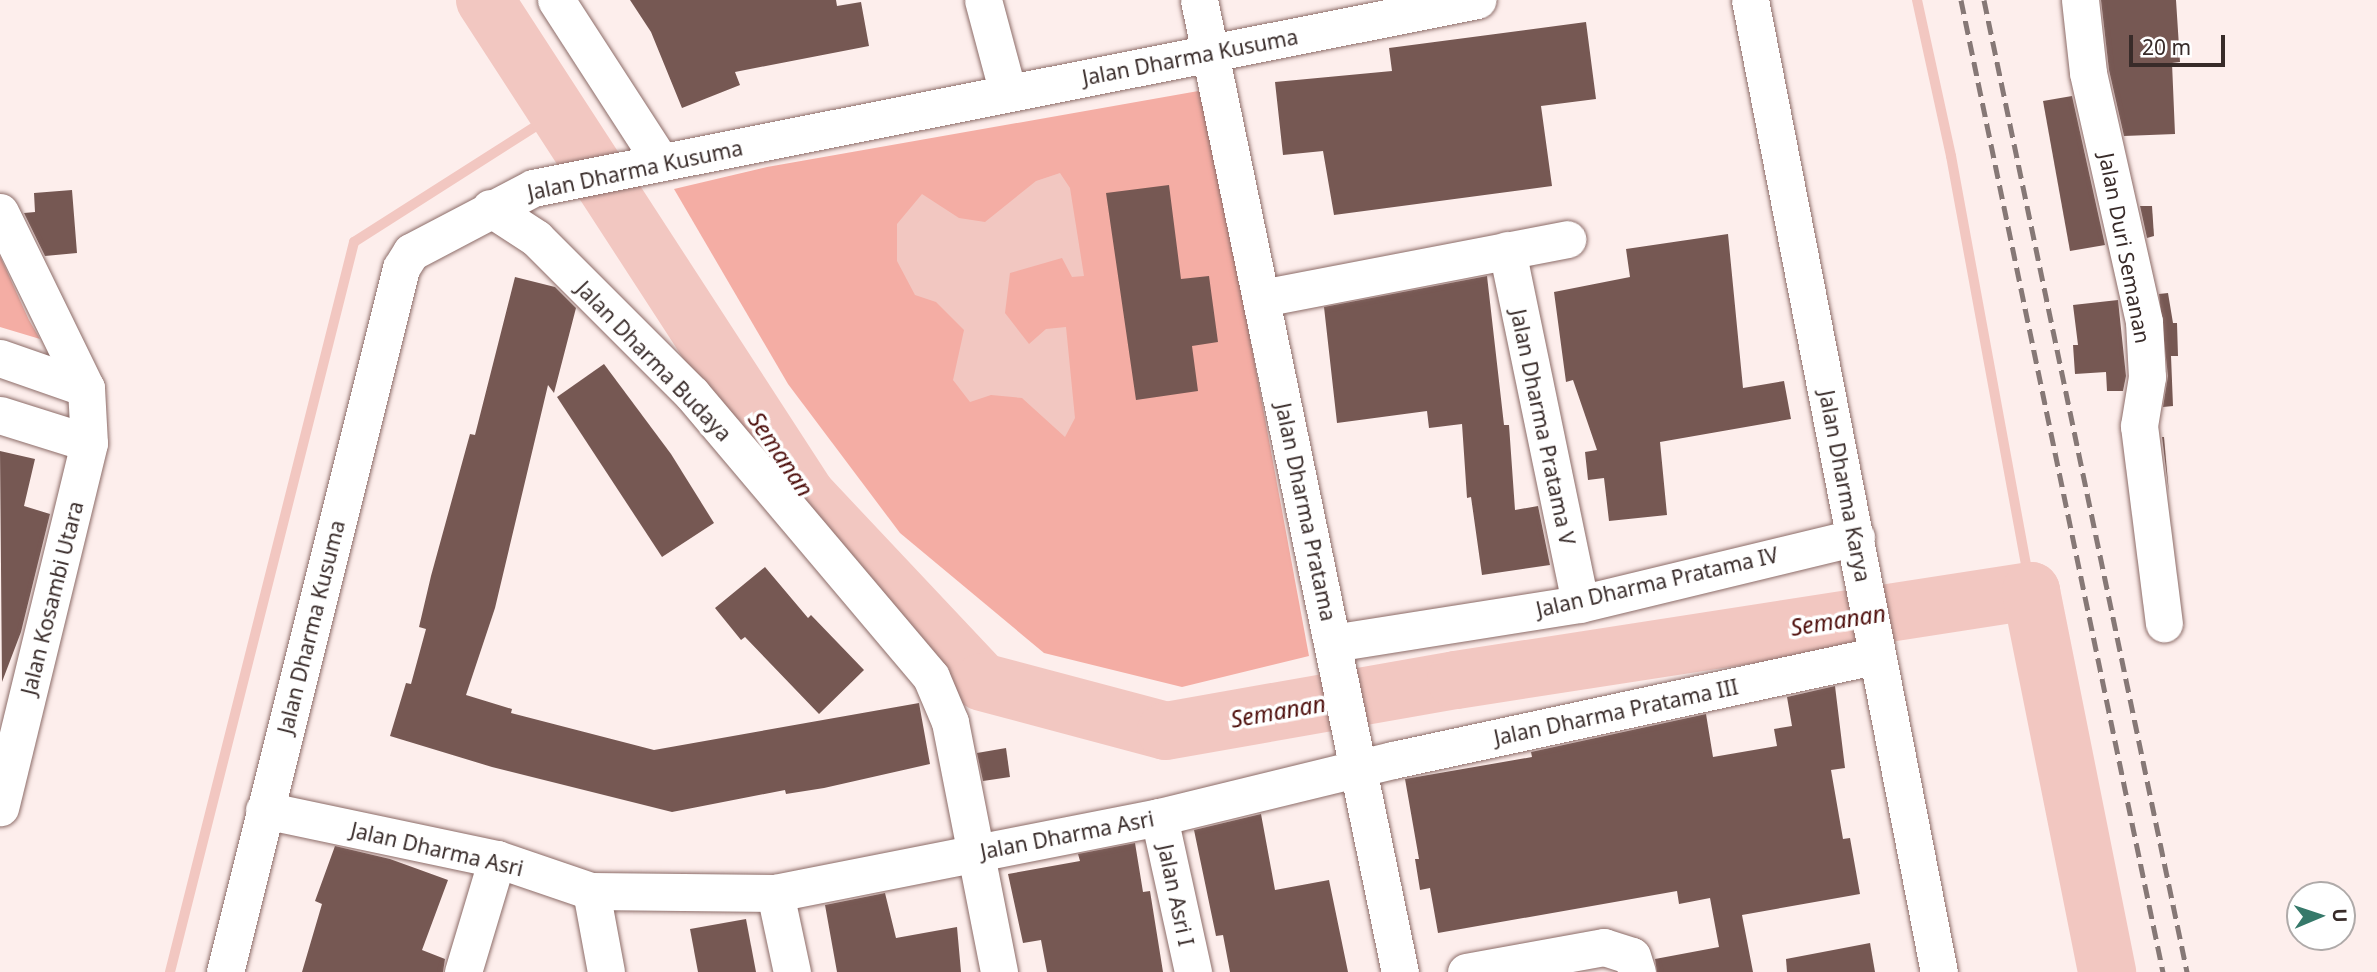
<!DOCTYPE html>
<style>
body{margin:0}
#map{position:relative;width:2377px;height:972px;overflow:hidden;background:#fdeeec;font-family:"Noto Sans",sans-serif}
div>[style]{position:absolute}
.green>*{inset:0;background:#f4ada4}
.water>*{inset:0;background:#f2c7c1}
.stream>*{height:10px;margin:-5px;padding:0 5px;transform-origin:5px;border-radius:5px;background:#f2c7c1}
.river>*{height:58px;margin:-29px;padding:0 29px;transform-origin:29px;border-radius:29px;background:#f2c7c1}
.building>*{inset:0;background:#765853}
.roads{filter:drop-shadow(0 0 2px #8c6c68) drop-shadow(0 0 2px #8c6c68)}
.minor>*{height:37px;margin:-18.5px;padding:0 18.5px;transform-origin:18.5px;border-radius:18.5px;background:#fff}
.rail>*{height:5px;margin-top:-2.5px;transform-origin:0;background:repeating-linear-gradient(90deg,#867876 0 14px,transparent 0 21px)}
span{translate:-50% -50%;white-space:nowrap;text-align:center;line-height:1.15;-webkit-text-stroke:7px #fff;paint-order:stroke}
.street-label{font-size:21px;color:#382b29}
.water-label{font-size:23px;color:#4e0f0c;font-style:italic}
.north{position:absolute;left:2286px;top:881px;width:70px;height:70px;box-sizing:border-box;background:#fff;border:2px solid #afaaa9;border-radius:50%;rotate:88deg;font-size:19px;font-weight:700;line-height:28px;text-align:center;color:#382b29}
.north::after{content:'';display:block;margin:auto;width:24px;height:32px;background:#36796a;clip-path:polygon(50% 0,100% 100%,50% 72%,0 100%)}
.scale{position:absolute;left:2129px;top:35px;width:96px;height:32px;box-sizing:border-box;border:4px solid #382b29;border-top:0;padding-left:9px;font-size:21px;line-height:24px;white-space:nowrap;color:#382b29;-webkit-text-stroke:5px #fff;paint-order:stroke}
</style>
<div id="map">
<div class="green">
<div style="clip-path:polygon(1204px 90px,1309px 656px,1182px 687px,1044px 653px,900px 533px,788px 384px,674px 189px,767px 167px)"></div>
<div style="clip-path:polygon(0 256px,29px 320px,40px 339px,0 327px)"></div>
</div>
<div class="water">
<div style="clip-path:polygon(1060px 173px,1070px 188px,1084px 276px,1072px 277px,1062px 258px,1010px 273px,1005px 313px,1029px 344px,1046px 329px,1066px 327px,1075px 418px,1065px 437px,1022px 398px,991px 395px,970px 402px,953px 380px,964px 330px,936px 302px,915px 295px,897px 261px,897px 224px,922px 194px,959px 218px,985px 222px,1036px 181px)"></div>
</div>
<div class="stream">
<div style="left:1917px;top:0;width:160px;rotate:77.7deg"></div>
<div style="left:1951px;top:156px;width:442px;rotate:79.6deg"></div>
<div style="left:170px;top:972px;width:753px;rotate:-75.85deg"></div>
<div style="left:354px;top:242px;width:242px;rotate:-32.5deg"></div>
</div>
<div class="river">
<div style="left:485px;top:0;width:591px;rotate:57.01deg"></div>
<div style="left:807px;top:496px;width:255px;rotate:46.7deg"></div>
<div style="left:982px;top:682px;width:190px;rotate:14.9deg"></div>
<div style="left:1166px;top:731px;width:294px;rotate:-10deg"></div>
<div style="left:1456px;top:680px;width:582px;rotate:-8.8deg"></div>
<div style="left:2031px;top:591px;width:389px;rotate:78.7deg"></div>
</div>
<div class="building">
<div style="clip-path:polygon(630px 0,836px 0,837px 6px,861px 2px,869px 46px,735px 72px,740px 85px,682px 108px,651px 32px)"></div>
<div style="clip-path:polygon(2101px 0,2176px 0,2180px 62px,2172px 63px,2175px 134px,2124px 136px,2109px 70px)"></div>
<div style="clip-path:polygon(1586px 22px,1596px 99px,1541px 106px,1552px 186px,1334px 215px,1323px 151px,1283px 155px,1275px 82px,1392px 71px,1389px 48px)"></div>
<div style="clip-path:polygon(2072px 96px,2105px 245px,2070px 251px,2043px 101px)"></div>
<div style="clip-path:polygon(1169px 185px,1181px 279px,1209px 276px,1218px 342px,1192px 346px,1198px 391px,1136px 400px,1106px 193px)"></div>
<div style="clip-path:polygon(72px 190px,77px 253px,45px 256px,24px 213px,35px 212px,34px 193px)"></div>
<div style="clip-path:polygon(2140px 206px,2152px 206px,2154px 236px,2147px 238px)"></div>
<div style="clip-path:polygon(1728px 234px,1743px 388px,1784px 381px,1791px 419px,1660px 442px,1667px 515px,1609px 521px,1604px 478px,1588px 480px,1585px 452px,1597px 450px,1573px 380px,1566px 382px,1554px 292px,1630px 277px,1626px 249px)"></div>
<div style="clip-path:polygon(1487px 276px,1504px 425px,1509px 425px,1515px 510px,1538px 506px,1550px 565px,1482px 575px,1471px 497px,1467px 498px,1462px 424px,1429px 428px,1427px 411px,1337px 423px,1324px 307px)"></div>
<div style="clip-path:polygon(515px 277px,555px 287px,576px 308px,554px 393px,548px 385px,495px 608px,466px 695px,512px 709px,511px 713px,654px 750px,919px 703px,930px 764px,824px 788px,786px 794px,785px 790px,672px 812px,492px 767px,390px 736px,406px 683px,411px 684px,426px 629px,419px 627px,431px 576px,470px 434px,475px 435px)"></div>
<div style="clip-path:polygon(2168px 293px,2173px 323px,2177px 323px,2178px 356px,2171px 356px,2173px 406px,2163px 407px,2168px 376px,2159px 294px)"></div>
<div style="clip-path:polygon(2118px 300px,2126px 376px,2123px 391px,2107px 391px,2106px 372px,2075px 374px,2073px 345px,2078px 345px,2073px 305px)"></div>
<div style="clip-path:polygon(604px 364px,671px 454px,714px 523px,662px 557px,557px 397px)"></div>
<div style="clip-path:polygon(2162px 437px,2164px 437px,2169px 494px)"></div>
<div style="clip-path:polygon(0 451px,35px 459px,24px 506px,50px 514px,21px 632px,2px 682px)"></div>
<div style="clip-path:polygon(765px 567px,808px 618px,811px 615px,864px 670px,819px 714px,745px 637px,741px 640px,715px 608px)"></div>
<div style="clip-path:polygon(1835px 686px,1845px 768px,1831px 770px,1843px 839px,1850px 838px,1860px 894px,1742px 915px,1753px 972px,1657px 972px,1655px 959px,1719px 947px,1710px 898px,1679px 904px,1677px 891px,1438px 933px,1430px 888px,1420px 890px,1415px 859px,1419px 859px,1405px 779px,1532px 757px,1531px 752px,1706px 714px,1713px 757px,1777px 746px,1774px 729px,1792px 726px,1787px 697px)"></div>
<div style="clip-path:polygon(1006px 748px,1010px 777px,983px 781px,977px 753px)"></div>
<div style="clip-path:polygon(1261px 814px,1275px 890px,1329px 880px,1348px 972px,1230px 972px,1223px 935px,1216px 936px,1194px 830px)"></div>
<div style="clip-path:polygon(1135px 843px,1143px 892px,1150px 891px,1163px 972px,1047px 972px,1041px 940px,1023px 943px,1008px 874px,1080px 861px,1078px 854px)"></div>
<div style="clip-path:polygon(335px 846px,390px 859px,448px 880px,422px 950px,445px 959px,443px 972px,302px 972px,322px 904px,315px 901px)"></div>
<div style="clip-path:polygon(885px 893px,896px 938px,957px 927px,961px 972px,837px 972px,825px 905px)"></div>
<div style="clip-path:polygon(746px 919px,756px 972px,698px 972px,690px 929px)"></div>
<div style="clip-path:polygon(1870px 943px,1875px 972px,1787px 972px,1786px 959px)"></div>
</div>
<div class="roads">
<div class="minor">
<div style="left:556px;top:0;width:193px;rotate:57.1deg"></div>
<div style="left:983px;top:0;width:96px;rotate:75deg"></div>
<div style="left:1199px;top:0;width:993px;rotate:78.32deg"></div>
<div style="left:1750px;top:0;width:990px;rotate:79deg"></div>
<div style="left:2080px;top:0;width:73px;rotate:83.7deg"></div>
<div style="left:2088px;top:73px;width:255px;rotate:77.3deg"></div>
<div style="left:2144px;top:322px;width:55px;rotate:86.9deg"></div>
<div style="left:2147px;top:377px;width:50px;rotate:99.3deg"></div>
<div style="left:2139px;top:426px;width:199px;rotate:82.8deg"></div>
<div style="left:490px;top:208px;width:55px;rotate:33.1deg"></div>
<div style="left:536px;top:238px;width:221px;rotate:45deg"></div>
<div style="left:692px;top:394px;width:370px;rotate:49.8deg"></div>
<div style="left:931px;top:677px;width:49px;rotate:67.1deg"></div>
<div style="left:950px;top:722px;width:255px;rotate:78.9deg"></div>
<div style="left:0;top:212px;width:196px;rotate:64deg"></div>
<div style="left:86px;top:388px;width:55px;rotate:86.9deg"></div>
<div style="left:89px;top:443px;width:375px;rotate:103.7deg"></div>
<div style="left:1507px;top:250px;width:361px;rotate:78.3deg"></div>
<div style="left:1262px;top:298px;width:311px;rotate:-10.9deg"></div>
<div style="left:0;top:358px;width:91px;rotate:19.2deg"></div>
<div style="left:0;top:415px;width:93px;rotate:17.5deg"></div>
<div style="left:1333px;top:643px;width:250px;rotate:-9deg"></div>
<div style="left:1580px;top:604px;width:284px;rotate:-13.6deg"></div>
<div style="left:264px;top:810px;width:238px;rotate:11.9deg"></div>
<div style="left:497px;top:859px;width:99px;rotate:18.8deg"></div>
<div style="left:591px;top:891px;width:184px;rotate:0.6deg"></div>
<div style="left:775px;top:893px;width:391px;rotate:-11.2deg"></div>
<div style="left:1159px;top:817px;width:241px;rotate:-13.7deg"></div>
<div style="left:1393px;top:760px;width:493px;rotate:-12.2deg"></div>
<div style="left:1159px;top:817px;width:159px;rotate:77.6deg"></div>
<div style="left:591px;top:891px;width:82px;rotate:79.5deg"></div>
<div style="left:775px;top:893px;width:81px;rotate:77.9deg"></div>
<div style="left:225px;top:972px;width:726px;rotate:-75.96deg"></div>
<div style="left:401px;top:268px;width:19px;rotate:-58deg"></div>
<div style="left:411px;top:252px;width:138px;rotate:-27.7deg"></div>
<div style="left:533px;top:188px;width:963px;rotate:-11.26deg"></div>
<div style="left:463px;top:972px;width:118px;rotate:-73.3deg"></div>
<div style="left:1466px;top:972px;width:140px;rotate:-10.3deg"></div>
<div style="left:1604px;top:947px;width:29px;rotate:18deg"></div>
<div style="left:1632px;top:956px;width:17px;rotate:73deg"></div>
</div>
</div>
<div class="rail">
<div style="left:1961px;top:0;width:993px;rotate:78.26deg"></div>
<div style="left:1984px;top:0;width:993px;rotate:78.2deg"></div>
</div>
<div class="street-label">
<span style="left:1190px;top:57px;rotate:-11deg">Jalan Dharma Kusuma</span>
<span style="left:635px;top:170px;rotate:-12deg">Jalan Dharma Kusuma</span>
<span style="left:2125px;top:248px;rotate:79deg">Jalan Duri Semanan</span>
<span style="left:654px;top:361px;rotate:46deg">Jalan Dharma Budaya</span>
<span style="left:1543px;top:427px;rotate:78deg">Jalan Dharma Pratama V</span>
<span style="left:1845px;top:486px;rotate:79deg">Jalan Dharma Karya</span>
<span style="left:1306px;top:512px;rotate:78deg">Jalan Dharma Pratama</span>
<span style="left:1657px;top:582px;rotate:-13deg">Jalan Dharma Pratama IV</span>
<span style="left:52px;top:598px;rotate:-76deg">Jalan Kosambi Utara</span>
<span style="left:311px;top:627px;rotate:-76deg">Jalan Dharma Kusuma</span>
<span style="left:1616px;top:712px;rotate:-12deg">Jalan Dharma Pratama III</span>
<span style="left:1067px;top:835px;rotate:-11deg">Jalan Dharma Asri</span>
<span style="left:437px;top:849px;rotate:13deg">Jalan Dharma Asri</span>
<span style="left:1176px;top:895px;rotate:78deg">Jalan Asri I</span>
</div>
<div class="water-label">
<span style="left:781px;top:454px;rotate:56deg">Semanan</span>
<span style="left:1838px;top:620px;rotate:-9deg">Semanan</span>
<span style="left:1278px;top:711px;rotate:-10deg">Semanan</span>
</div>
<div class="north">U</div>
<div class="scale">20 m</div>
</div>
